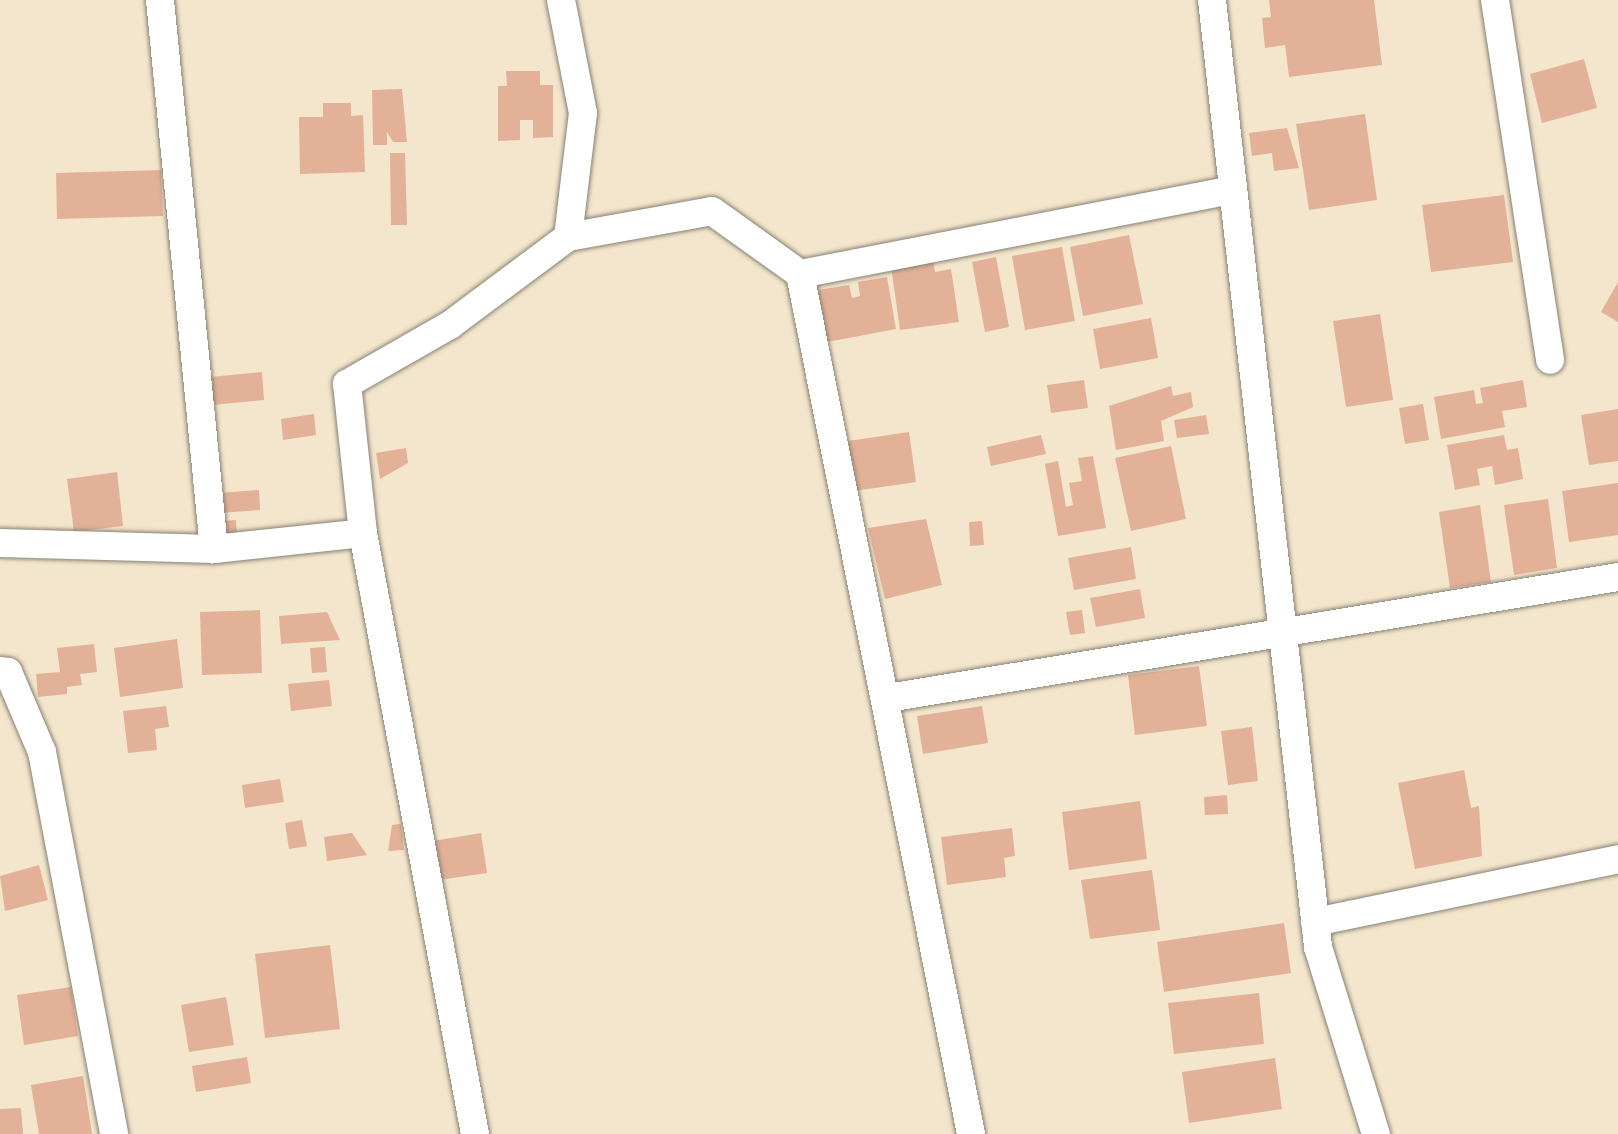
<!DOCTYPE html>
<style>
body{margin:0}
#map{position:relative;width:1618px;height:1134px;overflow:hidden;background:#f3e6cc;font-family:"Libre Caslon Text",serif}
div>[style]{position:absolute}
.building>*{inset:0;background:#e3b198}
.roads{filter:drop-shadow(0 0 2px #888174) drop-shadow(0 0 2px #888174)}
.minor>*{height:28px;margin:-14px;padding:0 14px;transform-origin:14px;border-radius:14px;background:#fff}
span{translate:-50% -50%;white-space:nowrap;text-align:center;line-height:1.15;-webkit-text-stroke:7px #fdfcf7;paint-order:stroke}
</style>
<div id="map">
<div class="building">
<div style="clip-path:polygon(1269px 0,1374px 0,1382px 65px,1289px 77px,1285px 45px,1265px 48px,1262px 18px,1271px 17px)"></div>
<div style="clip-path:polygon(1584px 59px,1597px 108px,1542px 123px,1530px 74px)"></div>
<div style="clip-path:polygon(506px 71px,540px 71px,540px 85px,553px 85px,553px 137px,533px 138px,533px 120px,520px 120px,520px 140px,498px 141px,498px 86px,507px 86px)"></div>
<div style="clip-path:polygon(402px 89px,407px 142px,393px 142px,387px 132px,387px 145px,373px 145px,372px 90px)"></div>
<div style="clip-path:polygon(323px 103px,351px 103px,351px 116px,363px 115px,365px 172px,300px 174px,299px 117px,323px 117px)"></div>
<div style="clip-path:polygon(1365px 114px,1377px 200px,1309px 210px,1296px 124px)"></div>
<div style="clip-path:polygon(1287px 128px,1299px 168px,1274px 171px,1272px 153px,1252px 156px,1249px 133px)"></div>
<div style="clip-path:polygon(390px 153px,405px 153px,407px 225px,391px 225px)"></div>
<div style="clip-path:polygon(161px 170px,163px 216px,57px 219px,56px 173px)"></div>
<div style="clip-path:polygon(1504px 195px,1513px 262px,1431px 272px,1422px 205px)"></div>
<div style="clip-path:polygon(1129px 235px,1143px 304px,1083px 316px,1070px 247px)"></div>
<div style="clip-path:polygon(1062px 247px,1075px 321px,1025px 330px,1012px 256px)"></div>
<div style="clip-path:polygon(996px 257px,1009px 327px,985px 332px,972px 262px)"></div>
<div style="clip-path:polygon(933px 260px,935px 272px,951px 269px,959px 322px,900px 330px,891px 266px)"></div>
<div style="clip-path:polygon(887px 277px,896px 329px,827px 342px,818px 290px,849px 285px,852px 298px,860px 296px,858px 282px)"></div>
<div style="clip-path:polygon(1618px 282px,1618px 322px,1601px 312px)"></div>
<div style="clip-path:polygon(1380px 314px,1393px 400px,1346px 407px,1333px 321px)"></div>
<div style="clip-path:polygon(1151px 318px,1158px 358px,1100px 369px,1093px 329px)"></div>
<div style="clip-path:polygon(262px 372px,264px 400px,212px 405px,210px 377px)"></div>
<div style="clip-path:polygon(1084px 380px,1088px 408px,1051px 413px,1047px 385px)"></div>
<div style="clip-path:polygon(1523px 380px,1527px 407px,1502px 411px,1505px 427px,1441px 439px,1434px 397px,1474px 390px,1476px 404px,1483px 403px,1480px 388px)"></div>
<div style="clip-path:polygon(1171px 386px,1173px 396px,1191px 392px,1193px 407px,1161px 421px,1164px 441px,1116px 450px,1109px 406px)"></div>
<div style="clip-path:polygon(1423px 404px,1429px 440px,1405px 444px,1399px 408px)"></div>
<div style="clip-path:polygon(1618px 409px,1618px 461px,1589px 465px,1581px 415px)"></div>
<div style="clip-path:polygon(314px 414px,316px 435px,283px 440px,281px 419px)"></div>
<div style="clip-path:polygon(1206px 415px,1209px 434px,1177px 438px,1174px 420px)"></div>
<div style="clip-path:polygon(909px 432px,916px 482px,854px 491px,848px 441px)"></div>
<div style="clip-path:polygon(1041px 435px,1046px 454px,991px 466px,987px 447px)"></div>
<div style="clip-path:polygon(1504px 435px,1507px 450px,1518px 448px,1523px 479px,1495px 485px,1492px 466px,1477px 469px,1480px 485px,1455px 490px,1447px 445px)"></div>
<div style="clip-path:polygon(1171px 446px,1186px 519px,1131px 531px,1115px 458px)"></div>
<div style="clip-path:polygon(406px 448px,408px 463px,380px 479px,376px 453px)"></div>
<div style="clip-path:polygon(1093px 456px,1106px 528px,1058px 536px,1045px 464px,1058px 461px,1066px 507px,1073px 505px,1069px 483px,1082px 481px,1078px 458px)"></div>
<div style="clip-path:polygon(117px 472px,123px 526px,74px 532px,67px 479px)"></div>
<div style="clip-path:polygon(1618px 483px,1618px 535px,1569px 542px,1562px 491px)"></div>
<div style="clip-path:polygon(259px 490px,260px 510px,220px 513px,218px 493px)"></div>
<div style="clip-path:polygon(1548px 499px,1557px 568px,1514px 575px,1504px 505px)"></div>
<div style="clip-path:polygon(1480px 505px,1491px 582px,1450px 588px,1439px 512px)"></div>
<div style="clip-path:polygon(926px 519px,942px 585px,885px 599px,868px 528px)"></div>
<div style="clip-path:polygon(236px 520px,237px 540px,221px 541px,220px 521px)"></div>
<div style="clip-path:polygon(982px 521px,984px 545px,970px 546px,969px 522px)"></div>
<div style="clip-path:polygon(1131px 547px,1136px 579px,1074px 590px,1068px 558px)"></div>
<div style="clip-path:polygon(1140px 589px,1145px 618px,1096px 627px,1090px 598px)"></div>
<div style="clip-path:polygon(260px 610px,262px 673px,202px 675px,200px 612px)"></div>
<div style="clip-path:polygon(1082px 610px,1085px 633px,1070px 635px,1066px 612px)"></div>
<div style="clip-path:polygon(327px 612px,340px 640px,281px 644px,279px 616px)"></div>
<div style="clip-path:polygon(177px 639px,183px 688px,120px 697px,114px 648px)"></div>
<div style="clip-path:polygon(94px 644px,97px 672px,80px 674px,82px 685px,67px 687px,67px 694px,38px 697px,36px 674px,60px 672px,57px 648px)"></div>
<div style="clip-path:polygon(325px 647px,327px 672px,312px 673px,310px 648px)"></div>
<div style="clip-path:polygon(1199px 666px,1207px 726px,1135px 735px,1128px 675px)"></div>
<div style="clip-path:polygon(329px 680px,332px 706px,291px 711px,288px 684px)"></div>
<div style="clip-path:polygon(166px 706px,169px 727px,155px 729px,157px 750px,128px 753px,123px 711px)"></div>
<div style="clip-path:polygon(982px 706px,988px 743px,923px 754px,917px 716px)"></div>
<div style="clip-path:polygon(1252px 727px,1258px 781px,1228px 785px,1221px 731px)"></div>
<div style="clip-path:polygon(1464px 770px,1471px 808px,1479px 806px,1482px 856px,1415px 869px,1398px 783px)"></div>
<div style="clip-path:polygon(280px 779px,284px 802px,245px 808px,242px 785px)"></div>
<div style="clip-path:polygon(1227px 795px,1228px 814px,1205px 815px,1204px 797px)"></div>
<div style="clip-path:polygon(1140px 801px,1147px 859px,1069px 870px,1062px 812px)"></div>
<div style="clip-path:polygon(302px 820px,307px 846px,289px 849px,285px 823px)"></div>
<div style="clip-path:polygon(401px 824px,404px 850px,388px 851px,392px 825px)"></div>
<div style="clip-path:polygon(1012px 828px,1015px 856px,1004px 858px,1006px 877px,947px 885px,941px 837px)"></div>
<div style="clip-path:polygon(352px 833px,367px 855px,327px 861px,324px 837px)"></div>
<div style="clip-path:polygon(481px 833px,487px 873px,439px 880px,433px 841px)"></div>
<div style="clip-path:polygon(39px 865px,48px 900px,5px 911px,0 876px)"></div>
<div style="clip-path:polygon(1152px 870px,1160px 930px,1090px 939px,1081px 880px)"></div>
<div style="clip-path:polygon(1284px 923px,1291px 973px,1164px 992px,1157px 942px)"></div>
<div style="clip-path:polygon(330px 945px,340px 1029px,265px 1038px,255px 954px)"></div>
<div style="clip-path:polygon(71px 987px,78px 1036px,24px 1045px,17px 995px)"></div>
<div style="clip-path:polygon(1259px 993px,1264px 1044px,1174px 1054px,1168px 1003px)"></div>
<div style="clip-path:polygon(226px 997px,234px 1045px,189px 1052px,181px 1005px)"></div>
<div style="clip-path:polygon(247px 1057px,251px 1083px,196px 1092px,192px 1066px)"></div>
<div style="clip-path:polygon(1275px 1058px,1282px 1109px,1189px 1123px,1182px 1072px)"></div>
<div style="clip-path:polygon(83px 1076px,92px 1134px,39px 1134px,31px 1085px)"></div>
<div style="clip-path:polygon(21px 1108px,23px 1134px,0 1134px,0 1109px)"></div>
</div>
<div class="roads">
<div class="minor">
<div style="left:160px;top:0;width:552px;rotate:84.38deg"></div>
<div style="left:561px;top:0;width:115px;rotate:79deg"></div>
<div style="left:583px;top:113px;width:125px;rotate:96.9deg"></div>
<div style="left:1212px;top:0;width:953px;rotate:83.61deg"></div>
<div style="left:1318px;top:947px;width:196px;rotate:72.8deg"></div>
<div style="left:1495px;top:0;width:364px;rotate:81.3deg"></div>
<div style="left:800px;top:274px;width:440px;rotate:-11deg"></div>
<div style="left:0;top:543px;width:214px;rotate:1.6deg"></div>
<div style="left:214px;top:549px;width:150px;rotate:-6.1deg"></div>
<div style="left:0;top:671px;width:8px;rotate:7deg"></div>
<div style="left:8px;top:672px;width:87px;rotate:67deg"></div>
<div style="left:42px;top:752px;width:389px;rotate:79.3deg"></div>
<div style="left:888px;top:698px;width:740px;rotate:-9.41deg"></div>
<div style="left:1315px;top:922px;width:309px;rotate:-11.7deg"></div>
<div style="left:475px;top:1134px;width:611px;rotate:-100.56deg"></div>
<div style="left:363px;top:533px;width:150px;rotate:-96.1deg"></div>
<div style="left:347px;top:384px;width:119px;rotate:-29.8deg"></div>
<div style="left:450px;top:325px;width:147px;rotate:-36.7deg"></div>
<div style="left:568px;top:237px;width:146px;rotate:-10.2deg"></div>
<div style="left:712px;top:211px;width:108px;rotate:35.6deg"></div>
<div style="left:800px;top:274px;width:877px;rotate:78.75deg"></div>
</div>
</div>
</div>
